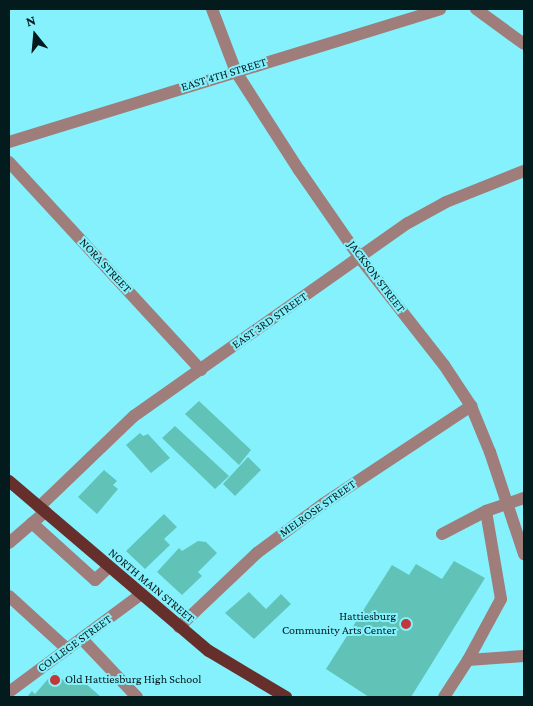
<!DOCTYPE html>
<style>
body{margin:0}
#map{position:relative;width:533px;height:706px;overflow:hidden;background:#84f1fd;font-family:"Crimson Pro",serif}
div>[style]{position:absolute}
.building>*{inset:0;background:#61c3b7}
.minor>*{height:12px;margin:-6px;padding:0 6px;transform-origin:6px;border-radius:6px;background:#9f7d7a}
.major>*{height:12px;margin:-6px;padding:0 6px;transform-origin:6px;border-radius:6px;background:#662f2c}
.dots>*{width:14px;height:14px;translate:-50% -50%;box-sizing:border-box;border:2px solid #84f1fd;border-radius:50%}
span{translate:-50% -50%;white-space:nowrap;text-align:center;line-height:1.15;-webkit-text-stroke:4px #84f1fd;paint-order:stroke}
.street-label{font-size:12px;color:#031b1d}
.poi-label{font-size:12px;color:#031b1d}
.right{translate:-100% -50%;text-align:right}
.left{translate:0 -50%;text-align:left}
.frame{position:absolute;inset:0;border:10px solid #031b1d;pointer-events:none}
.north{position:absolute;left:10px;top:10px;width:50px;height:50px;-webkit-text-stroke:4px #84f1fd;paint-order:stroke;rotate:343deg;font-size:14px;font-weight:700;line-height:20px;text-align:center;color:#031b1d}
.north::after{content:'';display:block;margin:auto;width:18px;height:22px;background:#031b1d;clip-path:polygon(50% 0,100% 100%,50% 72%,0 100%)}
</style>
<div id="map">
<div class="building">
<div style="clip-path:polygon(199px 401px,251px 450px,239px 465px,185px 414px)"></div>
<div style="clip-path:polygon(175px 426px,229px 476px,215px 489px,162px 438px)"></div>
<div style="clip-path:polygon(140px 433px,143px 436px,148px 434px,170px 458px,151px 473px,126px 445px)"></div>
<div style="clip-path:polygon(248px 457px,261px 470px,235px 496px,223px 484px)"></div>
<div style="clip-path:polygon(104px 470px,117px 481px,113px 485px,118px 489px,97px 514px,78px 497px)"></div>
<div style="clip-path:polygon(164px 514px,177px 527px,164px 539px,170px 545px,145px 569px,126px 551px)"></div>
<div style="clip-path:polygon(198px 541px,206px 542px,217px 553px,198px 572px,202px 576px,182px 595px,157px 572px,179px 548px,182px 551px)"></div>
<div style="clip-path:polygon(454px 561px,485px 578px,411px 697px,369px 697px,326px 669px,392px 565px,409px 575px,416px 564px,442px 579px)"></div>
<div style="clip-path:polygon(249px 592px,266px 609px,281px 594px,291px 604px,254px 639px,225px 613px)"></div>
<div style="clip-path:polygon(54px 672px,69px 685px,77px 676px,101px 697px,27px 697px,32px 691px,35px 694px)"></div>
</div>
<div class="minor">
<div style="left:212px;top:9px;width:67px;rotate:69.1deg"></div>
<div style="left:236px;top:72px;width:117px;rotate:57.3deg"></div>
<div style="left:299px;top:170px;width:107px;rotate:55.3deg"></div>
<div style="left:360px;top:258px;width:136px;rotate:51.9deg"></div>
<div style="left:444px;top:365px;width:49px;rotate:56.6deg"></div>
<div style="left:471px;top:406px;width:50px;rotate:67.6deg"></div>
<div style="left:490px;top:452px;width:108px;rotate:71.6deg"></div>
<div style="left:476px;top:9px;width:59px;rotate:36.1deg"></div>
<div style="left:9px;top:142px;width:451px;rotate:-17.1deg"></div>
<div style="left:9px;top:162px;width:283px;rotate:47.3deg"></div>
<div style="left:39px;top:507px;width:132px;rotate:-43.8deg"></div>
<div style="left:134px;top:416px;width:335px;rotate:-35.2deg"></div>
<div style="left:408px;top:223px;width:43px;rotate:-28.9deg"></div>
<div style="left:446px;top:202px;width:84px;rotate:-21.7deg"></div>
<div style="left:32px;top:523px;width:85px;rotate:42.1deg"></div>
<div style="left:95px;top:580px;width:18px;rotate:-43deg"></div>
<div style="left:442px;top:534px;width:50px;rotate:-27.6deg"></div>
<div style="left:9px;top:543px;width:48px;rotate:-40.7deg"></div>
<div style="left:9px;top:596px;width:79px;rotate:42.4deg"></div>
<div style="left:179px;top:627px;width:108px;rotate:-43.5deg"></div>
<div style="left:257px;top:553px;width:82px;rotate:-36.6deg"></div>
<div style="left:323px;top:504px;width:178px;rotate:-33.5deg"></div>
<div style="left:82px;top:639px;width:80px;rotate:46.5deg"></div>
<div style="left:468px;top:660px;width:69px;rotate:-61.6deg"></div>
<div style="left:501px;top:599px;width:89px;rotate:-99.7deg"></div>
<div style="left:486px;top:511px;width:40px;rotate:-18.9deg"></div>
<div style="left:9px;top:692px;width:163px;rotate:-36.5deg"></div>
<div style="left:444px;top:697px;width:44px;rotate:-57deg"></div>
<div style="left:468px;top:660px;width:56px;rotate:-4.1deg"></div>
</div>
<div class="major">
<div style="left:9px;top:481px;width:262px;rotate:40.4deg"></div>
<div style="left:209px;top:651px;width:90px;rotate:30.9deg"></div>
</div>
<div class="dots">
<div style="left:406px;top:624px;background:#c53638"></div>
<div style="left:55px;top:680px;background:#c53638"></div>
</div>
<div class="street-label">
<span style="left:224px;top:75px;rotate:-17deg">EAST 4TH STREET</span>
<span style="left:105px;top:266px;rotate:47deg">NORA STREET</span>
<span style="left:376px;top:277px;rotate:53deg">JACKSON STREET</span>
<span style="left:270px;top:321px;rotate:-35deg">EAST 3RD STREET</span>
<span style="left:318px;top:509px;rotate:-35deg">MELROSE STREET</span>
<span style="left:151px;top:586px;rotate:40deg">NORTH MAIN STREET</span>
<span style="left:75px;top:644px;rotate:-36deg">COLLEGE STREET</span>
</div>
<div class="poi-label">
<span class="right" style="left:396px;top:624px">Hattiesburg<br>Community Arts Center</span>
<span class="left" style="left:65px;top:680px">Old Hattiesburg High School</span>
</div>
<div class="frame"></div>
<div class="north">N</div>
</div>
